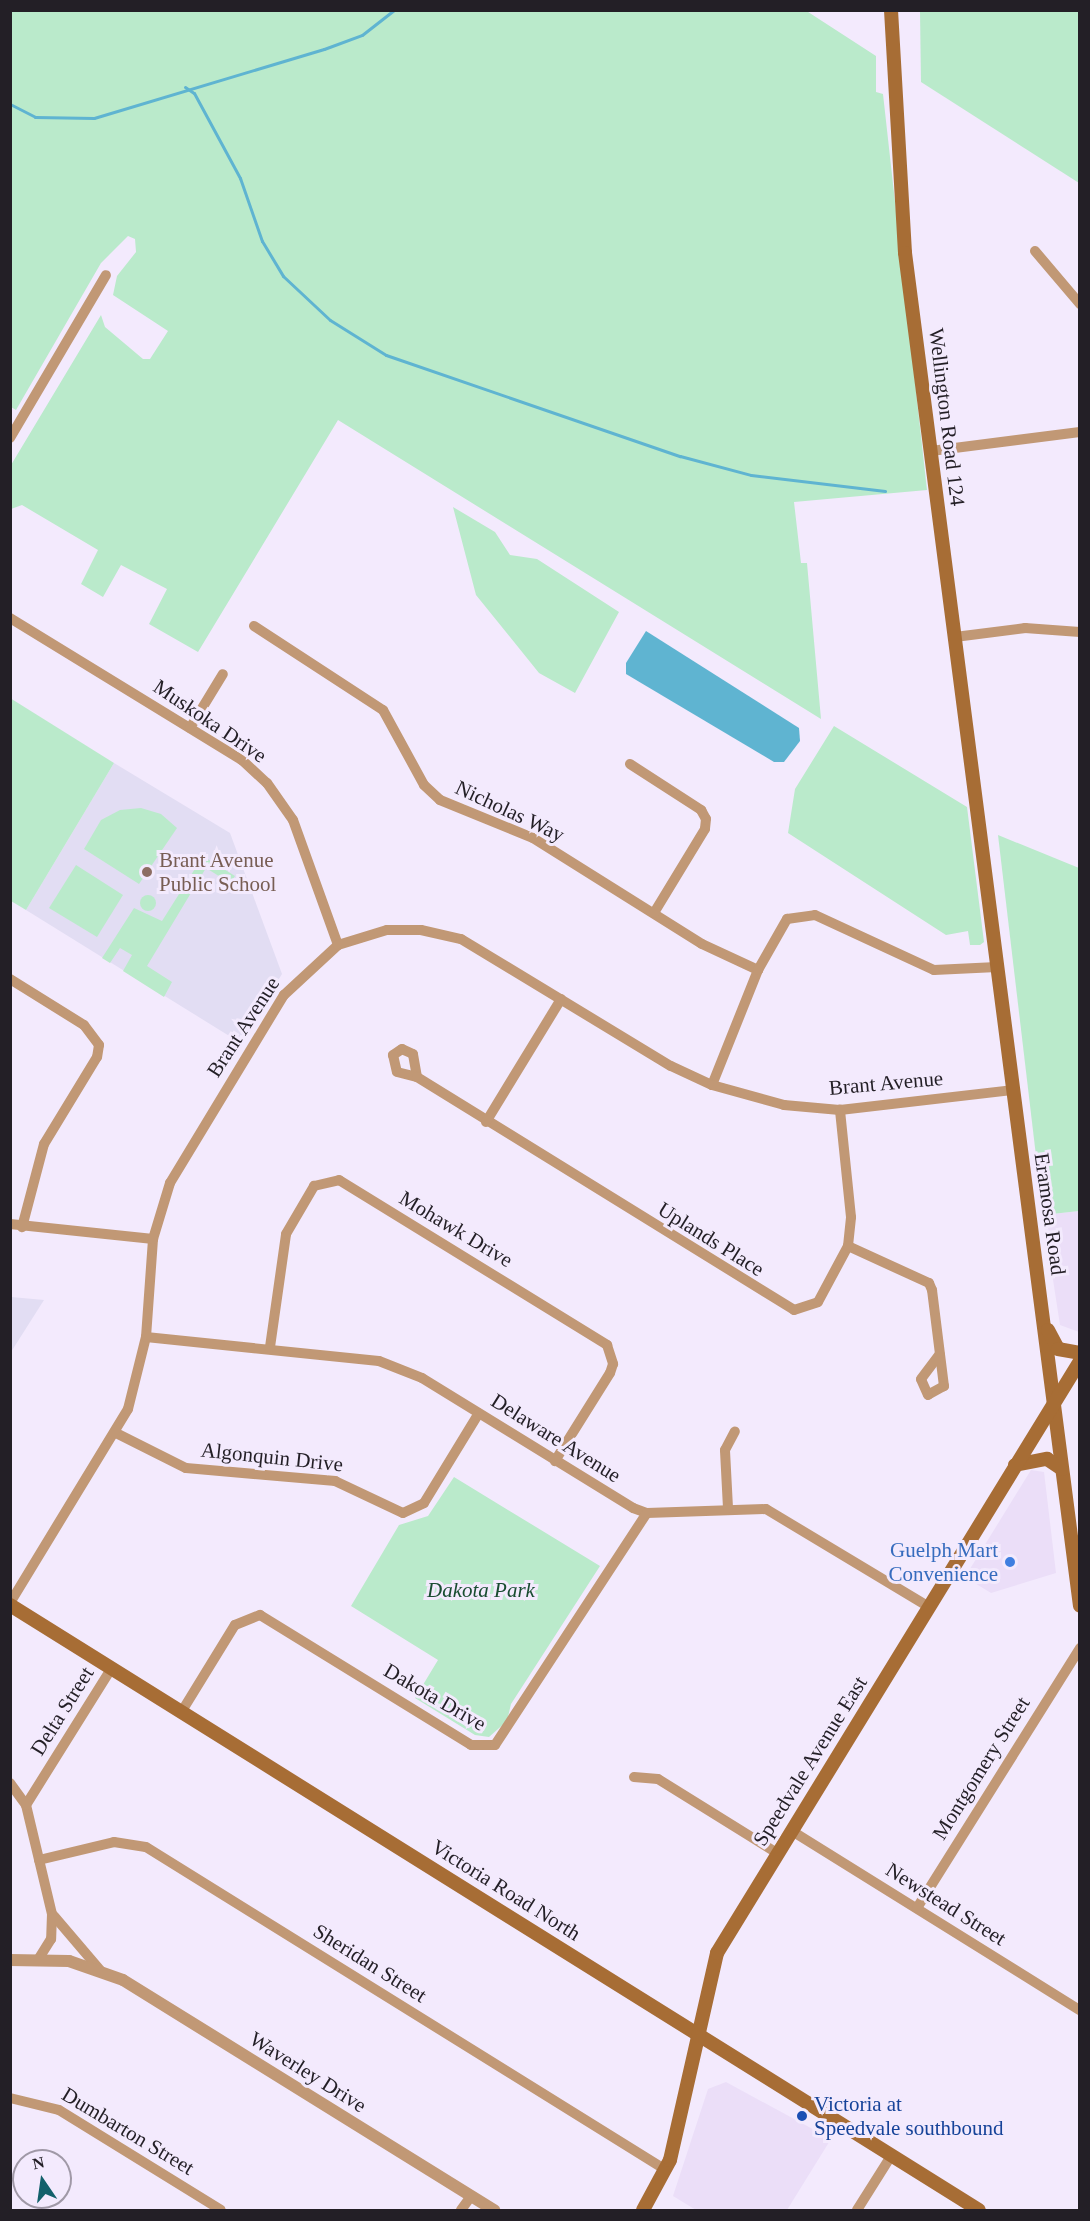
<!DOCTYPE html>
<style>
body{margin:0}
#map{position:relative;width:1090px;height:2221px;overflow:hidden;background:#f3eafd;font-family:"Times New Roman",serif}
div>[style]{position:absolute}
.built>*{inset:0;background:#ebdef8}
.education>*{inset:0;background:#e2ddf3}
.green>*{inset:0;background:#baeacb}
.round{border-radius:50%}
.water>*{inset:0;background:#5fb4d1}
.stream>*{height:3px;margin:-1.5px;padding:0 1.5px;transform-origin:1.5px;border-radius:1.5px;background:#5fb4d1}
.minor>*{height:10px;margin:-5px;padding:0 5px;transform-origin:5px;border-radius:5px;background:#c19875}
.tertiary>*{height:12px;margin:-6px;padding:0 6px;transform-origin:6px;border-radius:6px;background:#c19875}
.secondary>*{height:14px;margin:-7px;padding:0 7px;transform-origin:7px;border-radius:7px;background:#a76d35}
.dots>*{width:16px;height:16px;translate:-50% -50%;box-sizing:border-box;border:3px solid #f3eafd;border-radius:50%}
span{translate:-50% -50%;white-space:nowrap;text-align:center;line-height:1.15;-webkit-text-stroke:6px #f3eafd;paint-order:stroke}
.street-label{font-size:21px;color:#231f26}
.education-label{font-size:21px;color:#785e54}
.left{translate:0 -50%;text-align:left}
.shop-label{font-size:21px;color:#366cbe}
.right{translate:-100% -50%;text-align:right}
.park-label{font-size:21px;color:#194d31;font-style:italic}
.transit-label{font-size:21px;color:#164399}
.frame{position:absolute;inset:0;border:12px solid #231f26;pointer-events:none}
.north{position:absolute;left:12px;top:2149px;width:60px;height:60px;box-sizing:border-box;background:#f3eafd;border:2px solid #a099a7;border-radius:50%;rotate:347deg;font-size:16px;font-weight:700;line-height:24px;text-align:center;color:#231f26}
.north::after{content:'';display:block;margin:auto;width:21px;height:27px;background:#13616b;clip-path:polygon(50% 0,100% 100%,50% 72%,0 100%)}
</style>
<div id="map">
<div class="built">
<div style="clip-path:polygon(1079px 1211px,1079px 1332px,1060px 1325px,1043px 1215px)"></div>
<div style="clip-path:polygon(1031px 1470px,1044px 1472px,1056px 1573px,991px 1593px,965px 1577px)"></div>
<div style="clip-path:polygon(726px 2082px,831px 2139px,787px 2210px,696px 2210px,673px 2196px,708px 2089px)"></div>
</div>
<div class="education">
<div style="clip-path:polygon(114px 763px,230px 833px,282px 974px,239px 1042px,26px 910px)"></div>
<div style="clip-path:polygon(11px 1297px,44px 1300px,11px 1352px,10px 1297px)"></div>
</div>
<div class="green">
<div style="clip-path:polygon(805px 10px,876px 56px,876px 92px,883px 94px,927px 490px,794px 502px,801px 563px,807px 563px,821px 719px,338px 420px,198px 652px,149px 624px,167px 589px,121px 565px,103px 597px,81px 584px,98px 550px,22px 505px,11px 509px,11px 465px,101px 315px,105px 327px,143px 359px,150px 359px,168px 331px,113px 295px,117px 276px,136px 252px,135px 239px,128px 236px,101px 263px,16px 410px,11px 407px,10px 11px)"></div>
<div style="clip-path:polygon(920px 11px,1079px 11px,1079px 183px,921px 82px)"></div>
<div style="clip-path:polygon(453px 507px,495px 532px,510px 555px,537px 559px,619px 612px,575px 693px,539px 673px,476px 595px)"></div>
<div style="clip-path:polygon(10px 698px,114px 763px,26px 910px,11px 901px)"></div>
<div style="clip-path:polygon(834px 726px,967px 807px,984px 942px,980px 945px,970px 945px,968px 931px,946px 935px,788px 833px,795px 789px)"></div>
<div style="clip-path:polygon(141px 808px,161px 814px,177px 828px,139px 884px,84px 849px,101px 820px,120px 810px)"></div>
<div style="clip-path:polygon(998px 835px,1079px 868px,1079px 1211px,1043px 1215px)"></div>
<div style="clip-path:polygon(203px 856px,235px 876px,230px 883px,206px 868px,147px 966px,172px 982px,164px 997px,123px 971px,132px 955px,120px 948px,110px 963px,102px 958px,134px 908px,162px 921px)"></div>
<div style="clip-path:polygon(76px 865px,123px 895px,97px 937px,49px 908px)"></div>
<div class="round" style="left:140px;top:895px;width:16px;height:16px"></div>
<div style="clip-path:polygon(454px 1477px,600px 1566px,511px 1704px,507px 1721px,489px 1737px,475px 1735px,415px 1698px,438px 1660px,351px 1606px,399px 1525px,428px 1516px)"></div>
</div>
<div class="water">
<div style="clip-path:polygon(646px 631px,799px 728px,800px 741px,784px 762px,774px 762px,626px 674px,626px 663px)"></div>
</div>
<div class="stream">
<div style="left:185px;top:87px;width:11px;rotate:34deg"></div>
<div style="left:194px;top:93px;width:97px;rotate:61.6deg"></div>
<div style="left:240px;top:178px;width:67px;rotate:70.8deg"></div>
<div style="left:262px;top:241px;width:41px;rotate:59deg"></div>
<div style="left:283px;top:276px;width:64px;rotate:43.1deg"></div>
<div style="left:330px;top:320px;width:66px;rotate:32deg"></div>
<div style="left:386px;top:355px;width:311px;rotate:19deg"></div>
<div style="left:680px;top:456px;width:73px;rotate:15deg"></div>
<div style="left:751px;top:475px;width:135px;rotate:6.8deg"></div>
<div style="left:10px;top:104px;width:28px;rotate:27deg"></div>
<div style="left:35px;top:117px;width:59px;rotate:1deg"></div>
<div style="left:94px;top:118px;width:240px;rotate:-16.7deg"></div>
<div style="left:324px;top:49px;width:40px;rotate:-20.2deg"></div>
<div style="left:362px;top:35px;width:41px;rotate:-38deg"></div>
</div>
<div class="minor">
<div style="left:1035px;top:251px;width:70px;rotate:49.7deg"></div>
<div style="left:10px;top:438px;width:189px;rotate:-59.5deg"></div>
<div style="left:931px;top:451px;width:150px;rotate:-7.3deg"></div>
<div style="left:10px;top:618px;width:272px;rotate:31.5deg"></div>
<div style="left:242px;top:760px;width:34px;rotate:43deg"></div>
<div style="left:267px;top:783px;width:45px;rotate:54.9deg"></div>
<div style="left:293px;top:820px;width:133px;rotate:70.2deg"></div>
<div style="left:254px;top:626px;width:154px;rotate:33.1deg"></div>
<div style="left:383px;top:710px;width:85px;rotate:61.3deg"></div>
<div style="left:424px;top:785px;width:22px;rotate:43deg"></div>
<div style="left:440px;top:800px;width:100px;rotate:22.2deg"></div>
<div style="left:533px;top:838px;width:199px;rotate:32.1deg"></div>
<div style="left:702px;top:944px;width:62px;rotate:24.9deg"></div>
<div style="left:955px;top:637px;width:71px;rotate:-7.3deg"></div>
<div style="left:1025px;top:628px;width:55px;rotate:4.2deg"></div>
<div style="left:190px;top:728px;width:63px;rotate:-58.6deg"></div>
<div style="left:630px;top:764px;width:85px;rotate:32.9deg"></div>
<div style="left:701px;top:810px;width:10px;rotate:61deg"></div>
<div style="left:706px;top:819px;width:10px;rotate:96deg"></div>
<div style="left:705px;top:829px;width:98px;rotate:121.3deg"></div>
<div style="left:10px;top:979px;width:87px;rotate:31.9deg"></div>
<div style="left:84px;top:1025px;width:25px;rotate:53deg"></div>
<div style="left:99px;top:1045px;width:12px;rotate:99deg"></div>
<div style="left:97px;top:1057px;width:102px;rotate:121.3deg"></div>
<div style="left:44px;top:1144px;width:86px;rotate:104.8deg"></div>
<div style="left:417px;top:1077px;width:23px;rotate:-100deg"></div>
<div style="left:413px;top:1054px;width:12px;rotate:-156deg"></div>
<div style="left:402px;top:1049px;width:11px;rotate:146deg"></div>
<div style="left:393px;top:1055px;width:17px;rotate:77deg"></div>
<div style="left:397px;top:1072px;width:21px;rotate:14deg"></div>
<div style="left:417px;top:1077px;width:443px;rotate:31.7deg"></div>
<div style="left:794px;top:1310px;width:25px;rotate:-18deg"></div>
<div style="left:818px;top:1302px;width:64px;rotate:-61.8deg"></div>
<div style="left:848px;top:1246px;width:29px;rotate:-84deg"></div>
<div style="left:851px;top:1217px;width:108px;rotate:-95.9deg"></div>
<div style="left:712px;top:1085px;width:124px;rotate:-68.2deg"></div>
<div style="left:758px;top:970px;width:59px;rotate:-60.4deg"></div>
<div style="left:787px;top:919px;width:28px;rotate:-8deg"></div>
<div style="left:815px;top:915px;width:131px;rotate:24.8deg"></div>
<div style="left:934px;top:970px;width:63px;rotate:-2.7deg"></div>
<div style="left:486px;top:1122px;width:144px;rotate:-58.6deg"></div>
<div style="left:10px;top:1224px;width:144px;rotate:6deg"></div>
<div style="left:848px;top:1246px;width:89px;rotate:24.6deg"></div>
<div style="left:929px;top:1283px;width:8px;rotate:67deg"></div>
<div style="left:932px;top:1290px;width:97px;rotate:82.9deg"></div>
<div style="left:944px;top:1386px;width:18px;rotate:151deg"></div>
<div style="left:928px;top:1395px;width:17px;rotate:-114deg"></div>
<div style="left:921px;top:1379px;width:31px;rotate:-53deg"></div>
<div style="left:146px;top:1337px;width:234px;rotate:5.9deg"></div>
<div style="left:379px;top:1361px;width:46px;rotate:21.6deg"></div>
<div style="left:422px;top:1378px;width:248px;rotate:31.6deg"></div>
<div style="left:633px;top:1508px;width:15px;rotate:20deg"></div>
<div style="left:647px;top:1513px;width:119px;rotate:-1.9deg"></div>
<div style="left:766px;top:1509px;width:190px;rotate:31deg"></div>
<div style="left:270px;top:1347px;width:114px;rotate:-81.9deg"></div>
<div style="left:286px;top:1234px;width:56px;rotate:-59.7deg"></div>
<div style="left:314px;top:1186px;width:26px;rotate:-13deg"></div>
<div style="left:339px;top:1180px;width:315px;rotate:31.6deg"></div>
<div style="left:607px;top:1345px;width:20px;rotate:72deg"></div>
<div style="left:613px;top:1364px;width:9px;rotate:108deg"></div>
<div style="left:610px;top:1373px;width:104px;rotate:122deg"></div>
<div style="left:116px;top:1433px;width:78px;rotate:26.6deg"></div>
<div style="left:186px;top:1468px;width:150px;rotate:5deg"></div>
<div style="left:335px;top:1481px;width:75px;rotate:25.2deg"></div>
<div style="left:403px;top:1513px;width:23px;rotate:-25deg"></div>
<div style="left:424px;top:1503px;width:105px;rotate:-58.6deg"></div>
<div style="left:728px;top:1508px;width:58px;rotate:-93deg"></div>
<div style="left:725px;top:1450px;width:21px;rotate:-62deg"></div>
<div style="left:10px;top:1603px;width:227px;rotate:-58.7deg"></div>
<div style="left:128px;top:1409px;width:74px;rotate:-76deg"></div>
<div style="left:146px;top:1337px;width:98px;rotate:-85.9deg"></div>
<div style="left:153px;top:1239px;width:59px;rotate:-73.1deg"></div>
<div style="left:170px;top:1183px;width:220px;rotate:-58.8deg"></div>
<div style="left:284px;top:995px;width:74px;rotate:-42.8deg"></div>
<div style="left:338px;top:945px;width:51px;rotate:-17deg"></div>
<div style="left:387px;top:930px;width:34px"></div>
<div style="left:421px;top:930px;width:41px;rotate:12.7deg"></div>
<div style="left:461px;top:939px;width:245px;rotate:31.2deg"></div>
<div style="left:671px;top:1066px;width:45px;rotate:24.9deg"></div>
<div style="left:712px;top:1085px;width:75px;rotate:15.5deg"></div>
<div style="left:784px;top:1105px;width:56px;rotate:5.1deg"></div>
<div style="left:840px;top:1110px;width:173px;rotate:-6.6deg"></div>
<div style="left:182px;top:1711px;width:101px;rotate:-58.4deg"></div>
<div style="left:235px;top:1625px;width:27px;rotate:-22deg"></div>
<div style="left:260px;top:1615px;width:248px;rotate:31.6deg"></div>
<div style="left:471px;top:1745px;width:24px"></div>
<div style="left:495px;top:1745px;width:277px;rotate:-56.8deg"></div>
<div style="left:634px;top:1777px;width:24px;rotate:5deg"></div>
<div style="left:658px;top:1779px;width:140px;rotate:31.9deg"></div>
<div style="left:10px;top:1783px;width:27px;rotate:54deg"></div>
<div style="left:26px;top:1805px;width:112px;rotate:76.6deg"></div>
<div style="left:52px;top:1914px;width:25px;rotate:92deg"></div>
<div style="left:51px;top:1939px;width:22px;rotate:122deg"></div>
<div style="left:26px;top:1805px;width:160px;rotate:-58deg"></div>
<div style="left:792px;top:1831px;width:339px;rotate:31.9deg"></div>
<div style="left:39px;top:1860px;width:77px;rotate:-13.5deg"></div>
<div style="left:114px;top:1842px;width:32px;rotate:9deg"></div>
<div style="left:146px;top:1847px;width:612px;rotate:31.85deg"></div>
<div style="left:917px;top:1908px;width:307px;rotate:-57.9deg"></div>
<div style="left:54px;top:1916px;width:71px;rotate:49.6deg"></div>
<div style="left:10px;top:2098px;width:50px;rotate:13.8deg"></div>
<div style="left:59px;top:2110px;width:190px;rotate:31.7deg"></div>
<div style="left:461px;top:2210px;width:17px;rotate:-54deg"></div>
<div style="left:857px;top:2210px;width:64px;rotate:-57.8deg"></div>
</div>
<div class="tertiary">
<div style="left:10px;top:1960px;width:59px;rotate:1deg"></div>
<div style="left:69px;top:1961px;width:57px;rotate:19.4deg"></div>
<div style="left:123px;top:1980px;width:437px;rotate:31.8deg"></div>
</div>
<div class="secondary">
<div style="left:891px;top:10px;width:243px;rotate:86.7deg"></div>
<div style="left:905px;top:253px;width:1364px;rotate:82.63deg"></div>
<div style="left:1048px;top:1330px;width:21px;rotate:62deg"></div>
<div style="left:1058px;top:1349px;width:22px;rotate:10deg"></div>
<div style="left:1015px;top:1465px;width:33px;rotate:-11deg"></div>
<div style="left:1047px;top:1459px;width:18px;rotate:34deg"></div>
<div style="left:10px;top:1605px;width:1142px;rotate:31.98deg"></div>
<div style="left:643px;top:2210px;width:57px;rotate:-61.6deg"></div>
<div style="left:670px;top:2160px;width:212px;rotate:-77.2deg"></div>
<div style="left:717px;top:1953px;width:694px;rotate:-58.48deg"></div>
</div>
<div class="dots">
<div style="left:147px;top:872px;background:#8d6e63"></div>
<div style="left:1010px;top:1562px;background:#3f7fe0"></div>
<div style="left:802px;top:2116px;background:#1a4fb4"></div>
</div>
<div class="street-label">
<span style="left:947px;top:417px;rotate:83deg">Wellington Road 124</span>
<span style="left:210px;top:721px;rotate:34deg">Muskoka Drive</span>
<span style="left:510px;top:811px;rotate:25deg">Nicholas Way</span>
<span style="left:243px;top:1027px;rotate:-57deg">Brant Avenue</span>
<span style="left:886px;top:1083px;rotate:-5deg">Brant Avenue</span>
<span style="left:1050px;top:1214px;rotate:82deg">Eramosa Road</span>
<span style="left:456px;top:1229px;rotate:31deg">Mohawk Drive</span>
<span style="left:711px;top:1239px;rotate:32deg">Uplands Place</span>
<span style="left:556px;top:1438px;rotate:32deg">Delaware Avenue</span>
<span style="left:272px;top:1457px;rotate:6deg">Algonquin Drive</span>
<span style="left:435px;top:1697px;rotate:30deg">Dakota Drive</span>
<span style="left:62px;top:1711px;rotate:-58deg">Delta Street</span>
<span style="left:810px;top:1761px;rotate:-58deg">Speedvale Avenue East</span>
<span style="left:981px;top:1768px;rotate:-58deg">Montgomery Street</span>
<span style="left:506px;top:1890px;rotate:32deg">Victoria Road North</span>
<span style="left:946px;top:1904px;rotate:32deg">Newstead Street</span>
<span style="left:370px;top:1963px;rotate:32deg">Sheridan Street</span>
<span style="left:308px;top:2072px;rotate:32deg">Waverley Drive</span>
<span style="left:128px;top:2131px;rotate:31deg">Dumbarton Street</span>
</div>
<div class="education-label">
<span class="left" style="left:159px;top:872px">Brant Avenue<br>Public School</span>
</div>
<div class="shop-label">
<span class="right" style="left:998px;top:1562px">Guelph Mart<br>Convenience</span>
</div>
<div class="park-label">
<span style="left:481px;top:1590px">Dakota Park</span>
</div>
<div class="transit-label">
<span class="left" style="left:814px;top:2116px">Victoria at<br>Speedvale southbound</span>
</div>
<div class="frame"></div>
<div class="north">N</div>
</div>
